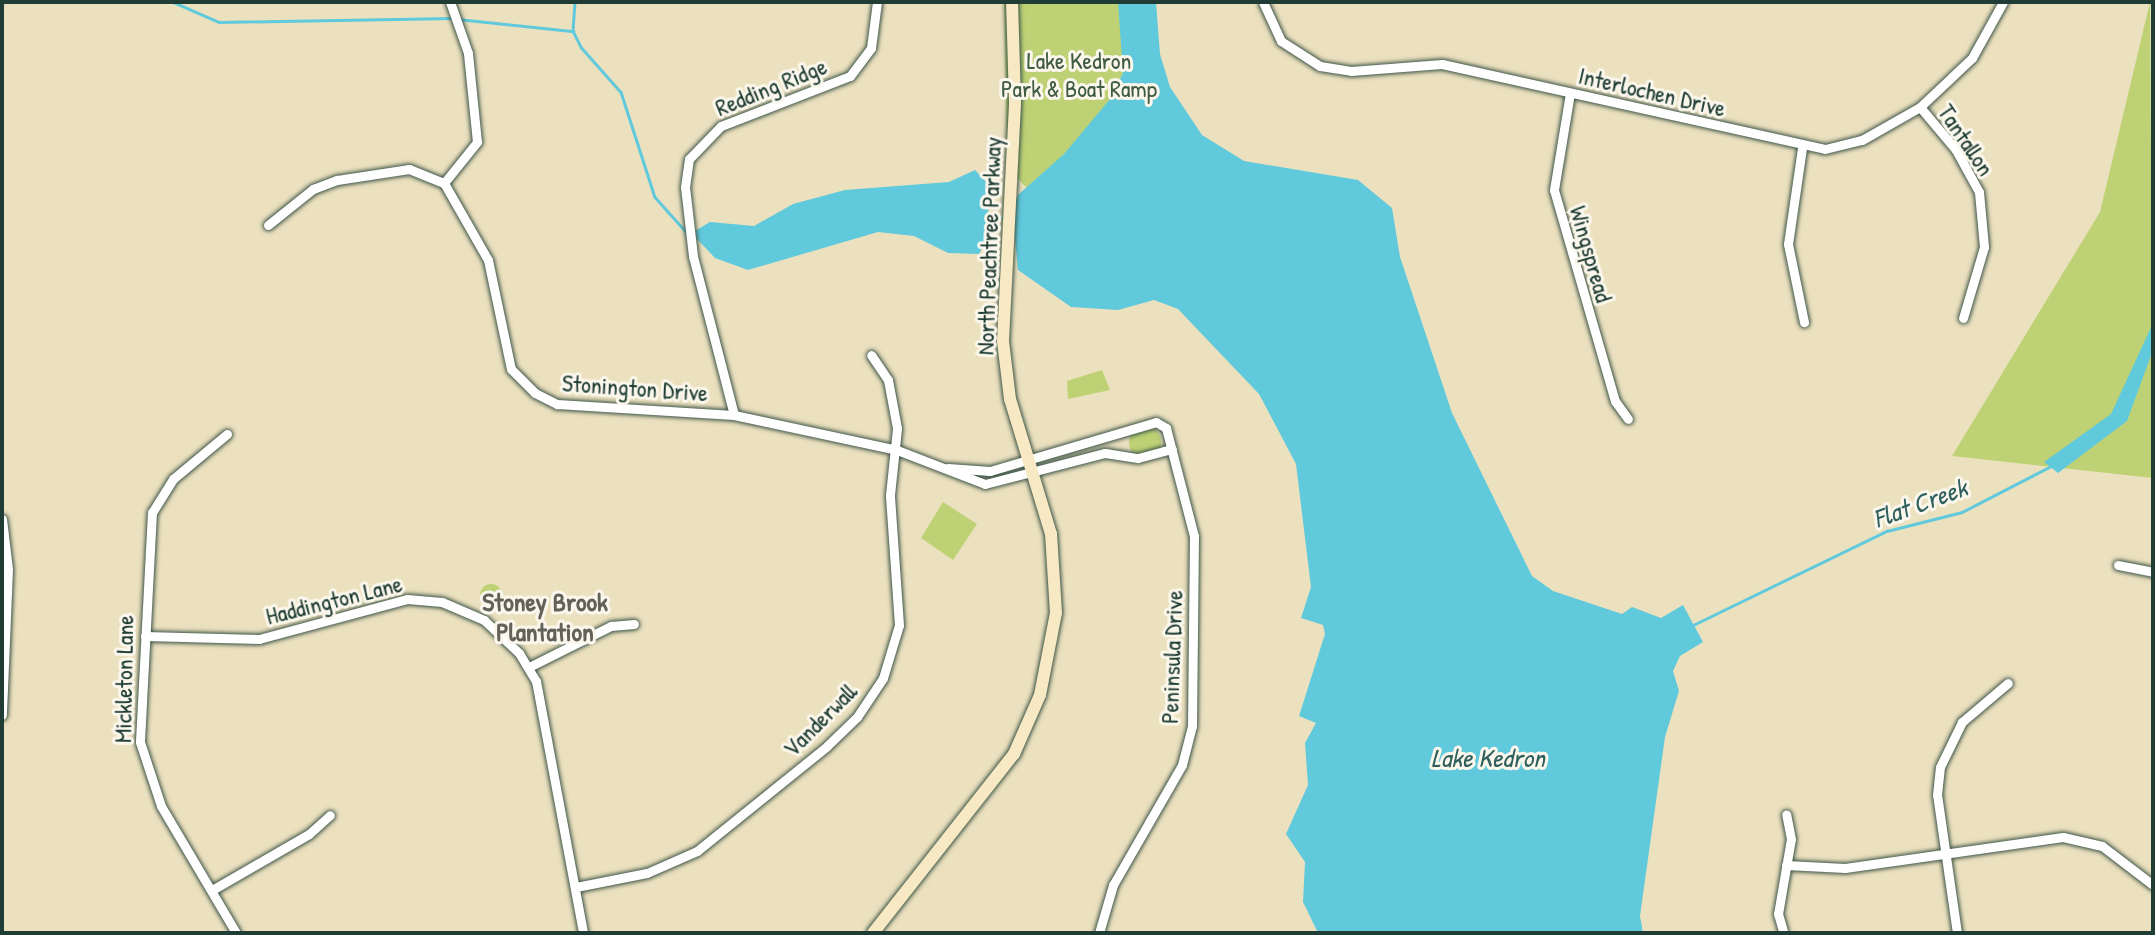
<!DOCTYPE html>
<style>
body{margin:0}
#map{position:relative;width:2155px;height:935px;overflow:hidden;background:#ece1bf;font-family:"Patrick Hand",sans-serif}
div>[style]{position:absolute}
.green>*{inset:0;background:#bed275}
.round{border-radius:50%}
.water>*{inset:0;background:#60c9dc}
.stream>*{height:2.5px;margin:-1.25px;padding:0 1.25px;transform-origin:1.25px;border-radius:1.25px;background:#60c9dc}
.roads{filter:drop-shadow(0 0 2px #3e5649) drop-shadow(0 0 2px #3e5649)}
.street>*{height:9px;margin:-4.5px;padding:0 4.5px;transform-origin:4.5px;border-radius:4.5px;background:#fff}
.secondary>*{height:12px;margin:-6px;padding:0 6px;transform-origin:6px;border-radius:6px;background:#f6e9c3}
span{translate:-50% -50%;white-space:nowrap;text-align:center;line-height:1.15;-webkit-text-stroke:6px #fbf7ec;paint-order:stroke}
.park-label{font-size:24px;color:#3f5b41}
.street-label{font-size:24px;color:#1f3d34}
.water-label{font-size:26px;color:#2f605e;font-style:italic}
.neighbourhood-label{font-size:26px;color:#636258;font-weight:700}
.frame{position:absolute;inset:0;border:4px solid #1f3d34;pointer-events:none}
</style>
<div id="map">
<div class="green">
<div style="clip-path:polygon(1004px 2px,1144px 2px,1159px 71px,1038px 199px,1007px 168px)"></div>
<div style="clip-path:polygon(2150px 2px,2153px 478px,1952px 456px,2100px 212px)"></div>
<div style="clip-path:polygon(1102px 370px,1110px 390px,1068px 399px,1067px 381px)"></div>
<div class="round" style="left:1129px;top:426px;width:32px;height:32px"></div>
<div style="clip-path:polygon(943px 502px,977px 524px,953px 560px,921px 538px)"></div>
<div class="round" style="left:480px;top:584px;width:22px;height:22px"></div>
</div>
<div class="water">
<div style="clip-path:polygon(1118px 2px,1156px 2px,1160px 54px,1170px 87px,1202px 135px,1244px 161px,1358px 180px,1392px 208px,1400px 257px,1452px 413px,1532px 576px,1553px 591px,1622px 614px,1632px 607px,1661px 618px,1683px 605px,1703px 642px,1680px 656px,1673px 671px,1679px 691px,1665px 737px,1640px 916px,1643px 933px,1318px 933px,1303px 902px,1305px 862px,1286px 834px,1308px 785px,1305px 743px,1316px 723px,1299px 716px,1325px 634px,1323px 625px,1301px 618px,1311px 587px,1296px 464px,1259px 394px,1178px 309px,1154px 300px,1118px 310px,1071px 307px,1018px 270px,1012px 207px,1019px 194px,1064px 154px,1110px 99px,1123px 73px)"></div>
<div style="clip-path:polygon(975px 170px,990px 186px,986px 242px,979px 254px,948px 253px,914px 236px,878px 232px,748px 270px,715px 258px,696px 238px,695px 231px,710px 222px,754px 226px,793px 204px,845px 190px,949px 182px)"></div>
<div style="clip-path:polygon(2153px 323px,2153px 350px,2127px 421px,2058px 473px,2044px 462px,2111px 414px)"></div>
</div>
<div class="stream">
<div style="left:173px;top:2px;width:50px;rotate:23.5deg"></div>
<div style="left:219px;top:22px;width:233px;rotate:-1deg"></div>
<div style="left:575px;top:2px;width:29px;rotate:94deg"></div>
<div style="left:573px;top:31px;width:18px;rotate:63deg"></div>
<div style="left:581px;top:47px;width:60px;rotate:48.4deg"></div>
<div style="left:621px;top:92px;width:110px;rotate:72.1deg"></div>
<div style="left:655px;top:197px;width:51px;rotate:48.2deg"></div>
<div style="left:458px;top:19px;width:116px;rotate:6deg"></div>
<div style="left:987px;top:215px;width:14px;rotate:12deg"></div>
<div style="left:1693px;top:625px;width:216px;rotate:-25.9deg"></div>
<div style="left:1887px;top:531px;width:77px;rotate:-14.2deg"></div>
<div style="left:1962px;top:512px;width:102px;rotate:-27.3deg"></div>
</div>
<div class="roads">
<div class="street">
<div style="left:1263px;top:2px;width:43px;rotate:65.2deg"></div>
<div style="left:1281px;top:41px;width:46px;rotate:32.7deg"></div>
<div style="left:1320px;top:66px;width:31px;rotate:9deg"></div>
<div style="left:1351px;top:71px;width:91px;rotate:-4.4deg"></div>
<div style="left:1442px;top:64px;width:392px;rotate:12.5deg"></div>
<div style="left:1825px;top:149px;width:38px;rotate:-14deg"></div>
<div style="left:1862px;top:140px;width:67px;rotate:-29.6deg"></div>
<div style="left:1920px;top:107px;width:71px;rotate:-43.3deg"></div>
<div style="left:1972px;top:58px;width:64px;rotate:-61deg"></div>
<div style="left:1570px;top:93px;width:98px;rotate:99.4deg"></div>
<div style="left:1554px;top:190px;width:220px;rotate:73.9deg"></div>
<div style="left:1615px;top:401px;width:22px;rotate:54deg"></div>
<div style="left:1920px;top:107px;width:56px;rotate:50.1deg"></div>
<div style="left:1956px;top:150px;width:48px;rotate:61.3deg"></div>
<div style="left:1979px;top:192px;width:55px;rotate:84.8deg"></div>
<div style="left:1984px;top:247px;width:74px;rotate:106.5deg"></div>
<div style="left:1802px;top:148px;width:97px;rotate:98.3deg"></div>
<div style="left:1788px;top:244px;width:80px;rotate:78.4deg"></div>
<div style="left:444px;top:183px;width:53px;rotate:-51.2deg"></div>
<div style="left:477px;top:142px;width:89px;rotate:-95.8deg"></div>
<div style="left:468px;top:53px;width:54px;rotate:-109.4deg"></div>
<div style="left:268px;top:225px;width:58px;rotate:-38.7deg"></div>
<div style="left:313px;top:189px;width:26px;rotate:-21deg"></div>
<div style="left:337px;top:180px;width:73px;rotate:-8.7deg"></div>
<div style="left:409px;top:169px;width:38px;rotate:22deg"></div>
<div style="left:444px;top:183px;width:89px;rotate:60.3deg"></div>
<div style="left:488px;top:260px;width:111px;rotate:78.1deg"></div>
<div style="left:511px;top:369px;width:34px;rotate:45deg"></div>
<div style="left:535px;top:393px;width:25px;rotate:27deg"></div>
<div style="left:557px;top:404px;width:177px;rotate:3.6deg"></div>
<div style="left:734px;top:415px;width:167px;rotate:12.1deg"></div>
<div style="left:897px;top:450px;width:94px;rotate:21.1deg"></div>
<div style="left:985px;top:484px;width:124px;rotate:-14.5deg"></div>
<div style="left:1105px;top:453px;width:33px;rotate:9deg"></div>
<div style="left:1138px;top:458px;width:35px;rotate:-15deg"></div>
<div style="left:734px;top:415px;width:164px;rotate:-104.5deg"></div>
<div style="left:693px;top:256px;width:69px;rotate:-96.6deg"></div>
<div style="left:685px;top:187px;width:28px;rotate:-82deg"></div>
<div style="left:689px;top:159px;width:46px;rotate:-45.9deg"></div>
<div style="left:721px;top:126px;width:138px;rotate:-21.2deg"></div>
<div style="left:850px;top:76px;width:35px;rotate:-53deg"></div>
<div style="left:871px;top:48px;width:46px;rotate:-82.6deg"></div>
<div style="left:227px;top:434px;width:70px;rotate:140.2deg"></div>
<div style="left:173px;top:479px;width:39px;rotate:122deg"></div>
<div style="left:152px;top:512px;width:230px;rotate:93deg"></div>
<div style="left:140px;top:742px;width:67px;rotate:71.8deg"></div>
<div style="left:161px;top:806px;width:147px;rotate:59.4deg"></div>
<div style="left:948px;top:468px;width:42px;rotate:4.1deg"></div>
<div style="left:990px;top:471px;width:173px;rotate:-16.4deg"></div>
<div style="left:1156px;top:422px;width:12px;rotate:31deg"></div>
<div style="left:1166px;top:428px;width:112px;rotate:75.5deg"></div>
<div style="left:1194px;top:536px;width:190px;rotate:90.6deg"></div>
<div style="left:1192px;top:726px;width:40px;rotate:104.4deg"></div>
<div style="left:1182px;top:765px;width:138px;rotate:119.9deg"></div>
<div style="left:1113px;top:885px;width:50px;rotate:106.3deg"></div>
<div style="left:2px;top:519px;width:50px;rotate:83.2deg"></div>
<div style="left:8px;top:569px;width:146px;rotate:92.4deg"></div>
<div style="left:2118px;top:565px;width:36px;rotate:11deg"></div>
<div style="left:145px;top:636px;width:114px;rotate:1.5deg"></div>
<div style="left:259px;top:639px;width:153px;rotate:-15.1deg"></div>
<div style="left:407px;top:599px;width:35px;rotate:5deg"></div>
<div style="left:442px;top:602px;width:46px;rotate:23.2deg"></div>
<div style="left:484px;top:620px;width:48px;rotate:43.3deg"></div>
<div style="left:519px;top:653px;width:33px;rotate:59deg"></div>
<div style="left:536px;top:681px;width:256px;rotate:79.4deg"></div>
<div style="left:529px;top:667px;width:92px;rotate:-26.6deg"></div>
<div style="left:611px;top:626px;width:23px;rotate:-5deg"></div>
<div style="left:1786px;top:865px;width:59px;rotate:2.9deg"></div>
<div style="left:1845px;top:868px;width:220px;rotate:-8.1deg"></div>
<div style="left:2063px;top:837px;width:40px;rotate:13deg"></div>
<div style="left:2102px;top:846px;width:64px;rotate:37.4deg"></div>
<div style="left:576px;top:887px;width:72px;rotate:-11.2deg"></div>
<div style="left:647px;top:873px;width:55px;rotate:-23.7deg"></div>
<div style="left:697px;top:851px;width:167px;rotate:-38.9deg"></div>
<div style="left:827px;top:746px;width:42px;rotate:-44deg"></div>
<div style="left:857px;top:717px;width:47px;rotate:-56.3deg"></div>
<div style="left:883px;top:678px;width:55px;rotate:-73.2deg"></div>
<div style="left:899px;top:625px;width:130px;rotate:-94deg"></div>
<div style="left:890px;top:495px;width:67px;rotate:-84deg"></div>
<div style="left:897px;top:428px;width:49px;rotate:-100.6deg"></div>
<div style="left:888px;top:380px;width:30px;rotate:-124deg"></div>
<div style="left:212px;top:890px;width:112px;rotate:-30deg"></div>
<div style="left:309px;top:834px;width:28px;rotate:-42deg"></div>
<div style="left:1783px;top:931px;width:18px;rotate:-106deg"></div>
<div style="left:1778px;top:914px;width:76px;rotate:-80.2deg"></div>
<div style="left:1791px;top:839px;width:25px;rotate:-101deg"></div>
<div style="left:1957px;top:933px;width:139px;rotate:-98.2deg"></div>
<div style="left:1937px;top:795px;width:28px;rotate:-84deg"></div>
<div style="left:1940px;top:767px;width:50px;rotate:-63.9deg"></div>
<div style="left:1962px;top:722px;width:60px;rotate:-40.3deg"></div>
</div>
<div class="secondary">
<div style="left:873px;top:933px;width:228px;rotate:-51.8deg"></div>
<div style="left:1014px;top:754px;width:64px;rotate:-66.2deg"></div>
<div style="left:1040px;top:695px;width:84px;rotate:-79deg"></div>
<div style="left:1056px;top:613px;width:79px;rotate:-93.6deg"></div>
<div style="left:1051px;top:534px;width:141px;rotate:-106.9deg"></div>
<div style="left:1010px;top:399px;width:58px;rotate:-96.9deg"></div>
<div style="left:1003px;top:341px;width:239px;rotate:-87.1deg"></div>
<div style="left:1015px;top:102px;width:100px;rotate:-91.7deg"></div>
</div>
</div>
<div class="park-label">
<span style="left:1079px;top:75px">Lake Kedron<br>Park &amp; Boat Ramp</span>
</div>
<div class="street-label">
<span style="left:771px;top:87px;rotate:-22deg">Redding Ridge</span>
<span style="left:1652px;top:92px;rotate:13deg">Interlochen Drive</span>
<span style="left:1966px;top:140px;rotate:56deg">Tantallon</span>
<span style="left:989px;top:246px;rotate:-88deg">North Peachtree Parkway</span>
<span style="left:1591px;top:254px;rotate:74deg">Wingspread</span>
<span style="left:635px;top:388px;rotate:4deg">Stonington Drive</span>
<span style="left:334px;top:600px;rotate:-14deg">Haddington Lane</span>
<span style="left:1172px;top:657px;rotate:-88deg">Peninsula Drive</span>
<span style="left:124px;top:679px;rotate:-89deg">Mickleton Lane</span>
<span style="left:820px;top:720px;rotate:-45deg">Vanderwall</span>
</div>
<div class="water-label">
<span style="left:1920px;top:503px;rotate:-20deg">Flat Creek</span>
<span style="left:1488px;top:758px">Lake Kedron</span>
</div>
<div class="neighbourhood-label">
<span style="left:545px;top:617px">Stoney Brook<br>Plantation</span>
</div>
<div class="frame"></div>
</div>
